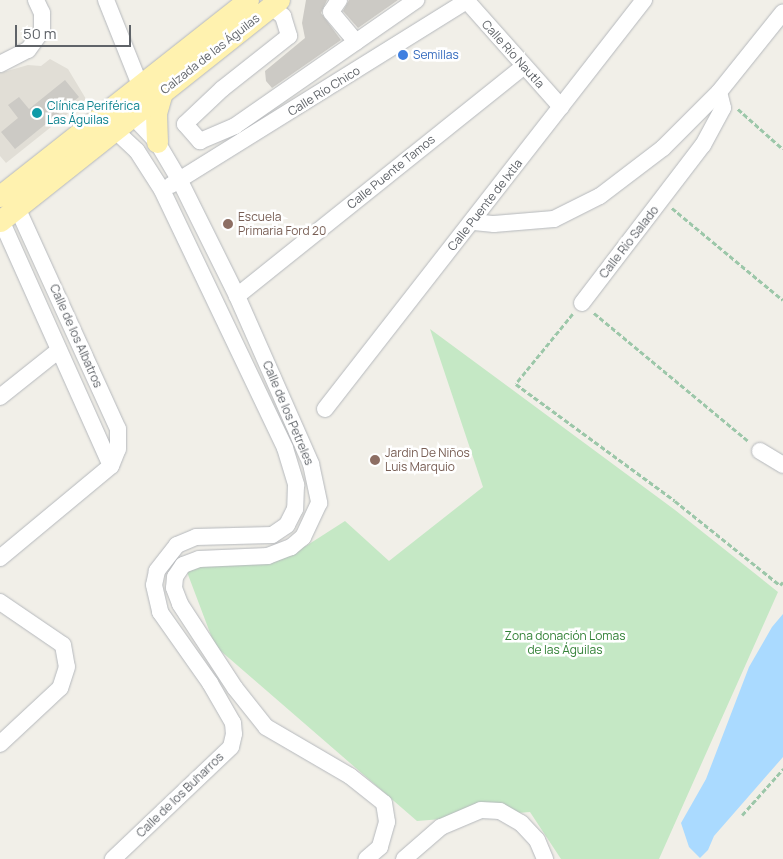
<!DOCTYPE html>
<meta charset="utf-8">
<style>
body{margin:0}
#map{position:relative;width:783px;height:859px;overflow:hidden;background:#f1efe8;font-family:Manrope,sans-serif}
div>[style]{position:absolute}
.education>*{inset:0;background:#e1ded6}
.green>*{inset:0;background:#c5e8c5}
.water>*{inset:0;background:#aadaff}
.building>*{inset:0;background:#cccac5}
.path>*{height:2.5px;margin-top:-1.25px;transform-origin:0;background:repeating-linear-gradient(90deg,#9cc7a9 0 5px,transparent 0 7.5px)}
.roads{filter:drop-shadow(0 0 1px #b5b8bc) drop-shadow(0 0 1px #b5b8bc)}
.minor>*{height:16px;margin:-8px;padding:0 8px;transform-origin:8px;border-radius:8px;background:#fff}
.major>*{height:21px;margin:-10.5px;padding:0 10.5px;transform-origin:10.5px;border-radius:10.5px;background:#fff2af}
.dots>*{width:14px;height:14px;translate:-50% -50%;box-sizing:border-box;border:2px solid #fff;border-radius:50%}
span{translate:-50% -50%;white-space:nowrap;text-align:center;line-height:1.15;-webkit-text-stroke:5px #fff;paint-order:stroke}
.street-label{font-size:12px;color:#5f6368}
.shop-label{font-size:12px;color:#366cbe}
.left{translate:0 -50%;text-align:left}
.culture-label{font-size:12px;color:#0d838f}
.education-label{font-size:12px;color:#785e54}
.park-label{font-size:12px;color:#348238}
.scale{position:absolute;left:15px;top:25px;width:116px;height:22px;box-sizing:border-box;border:2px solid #5f6368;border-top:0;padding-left:6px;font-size:15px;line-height:18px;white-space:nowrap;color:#5f6368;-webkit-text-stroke:4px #fff;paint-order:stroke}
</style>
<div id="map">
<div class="education">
<div style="clip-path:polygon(50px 59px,68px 69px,86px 99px,6px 163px,0 156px,0 73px,28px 65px,41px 66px)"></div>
</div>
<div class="green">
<div style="clip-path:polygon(430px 329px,675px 510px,778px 592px,659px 859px,561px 859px,530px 812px,417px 821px,215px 646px,184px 564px,306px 546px,345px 521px,389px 561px,483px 487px)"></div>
</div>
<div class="water">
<div style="clip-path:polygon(783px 614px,783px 757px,714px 836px,708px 850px,700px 858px,689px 847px,681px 823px,706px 779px,749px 667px,772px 627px)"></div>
</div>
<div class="building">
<div style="clip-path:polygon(306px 0,327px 0,321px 13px,341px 40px,272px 88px,266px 81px,265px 71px,305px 38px,302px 23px)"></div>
<div style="clip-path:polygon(349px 0,398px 0,358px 28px,343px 11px)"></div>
<div style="clip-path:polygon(65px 80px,79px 97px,15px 149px,1px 132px,18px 118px,8px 105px,19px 97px,29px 109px)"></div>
</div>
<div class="path">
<div style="left:738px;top:109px;width:60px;rotate:41.6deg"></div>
<div style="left:672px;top:208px;width:144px;rotate:39.7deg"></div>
<div style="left:594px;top:313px;width:200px;rotate:39.7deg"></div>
<div style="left:573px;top:314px;width:90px;rotate:129.2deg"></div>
<div style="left:516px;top:384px;width:197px;rotate:36.3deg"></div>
<div style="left:675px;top:501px;width:134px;rotate:38.7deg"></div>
<div style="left:780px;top:585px;width:4px;rotate:-45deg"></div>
<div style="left:742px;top:815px;width:62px;rotate:-48.3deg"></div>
</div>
<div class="roads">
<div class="minor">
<div style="left:106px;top:0;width:92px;rotate:68.2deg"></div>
<div style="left:339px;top:0;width:14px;rotate:124deg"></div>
<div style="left:331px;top:12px;width:39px;rotate:50deg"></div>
<div style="left:466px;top:0;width:143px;rotate:48.4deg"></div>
<div style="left:271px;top:6px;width:16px;rotate:40deg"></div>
<div style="left:283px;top:16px;width:21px;rotate:73deg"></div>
<div style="left:289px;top:36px;width:85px;rotate:141.7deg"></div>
<div style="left:222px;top:89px;width:51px;rotate:136.6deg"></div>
<div style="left:185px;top:124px;width:23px;rotate:49deg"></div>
<div style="left:200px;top:141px;width:38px;rotate:-23deg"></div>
<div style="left:235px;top:126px;width:221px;rotate:-34.8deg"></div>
<div style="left:0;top:64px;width:31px;rotate:-27deg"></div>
<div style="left:28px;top:50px;width:24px;rotate:-54deg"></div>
<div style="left:42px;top:31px;width:18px;rotate:-90deg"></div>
<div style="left:42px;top:13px;width:14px;rotate:-115deg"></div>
<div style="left:126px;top:109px;width:45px;rotate:46.8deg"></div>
<div style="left:157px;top:142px;width:45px;rotate:59.5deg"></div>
<div style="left:180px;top:181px;width:128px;rotate:63.6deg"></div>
<div style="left:237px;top:296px;width:184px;rotate:66.2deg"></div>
<div style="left:311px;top:464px;width:40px;rotate:78deg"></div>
<div style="left:319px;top:503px;width:38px;rotate:115deg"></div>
<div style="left:303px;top:537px;width:16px;rotate:140deg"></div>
<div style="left:291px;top:547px;width:25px;rotate:159deg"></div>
<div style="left:268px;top:556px;width:69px;rotate:177.5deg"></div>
<div style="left:199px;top:559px;width:17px;rotate:159deg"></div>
<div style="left:183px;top:565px;width:14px;rotate:124deg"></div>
<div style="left:175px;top:577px;width:11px;rotate:95deg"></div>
<div style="left:174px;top:588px;width:17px;rotate:69deg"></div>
<div style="left:180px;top:604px;width:100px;rotate:56.8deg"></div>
<div style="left:235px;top:688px;width:50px;rotate:51.5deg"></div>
<div style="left:266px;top:727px;width:97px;rotate:30.3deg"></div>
<div style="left:350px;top:776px;width:43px;rotate:38.5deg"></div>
<div style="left:384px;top:803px;width:19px;rotate:81deg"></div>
<div style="left:387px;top:822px;width:26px;rotate:106deg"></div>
<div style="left:380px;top:847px;width:18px;rotate:139deg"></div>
<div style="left:106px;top:122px;width:42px;rotate:43.1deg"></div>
<div style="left:137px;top:151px;width:46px;rotate:57.3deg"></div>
<div style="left:162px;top:190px;width:286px;rotate:64.5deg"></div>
<div style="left:285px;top:448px;width:39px;rotate:73deg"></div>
<div style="left:296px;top:485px;width:24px;rotate:92deg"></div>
<div style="left:295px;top:509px;width:18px;rotate:117deg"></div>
<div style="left:287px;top:525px;width:18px;rotate:146deg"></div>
<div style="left:272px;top:535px;width:76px;rotate:178.5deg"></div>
<div style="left:196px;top:537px;width:21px;rotate:157deg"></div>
<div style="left:177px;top:545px;width:33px;rotate:128deg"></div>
<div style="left:157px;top:571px;width:14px;rotate:102deg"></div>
<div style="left:154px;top:585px;width:28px;rotate:77deg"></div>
<div style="left:160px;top:612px;width:87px;rotate:54.8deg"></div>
<div style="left:210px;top:683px;width:46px;rotate:60.1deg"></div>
<div style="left:233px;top:723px;width:11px;rotate:85deg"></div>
<div style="left:234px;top:734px;width:13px;rotate:103deg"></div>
<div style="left:231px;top:747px;width:163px;rotate:136.5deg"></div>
<div style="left:171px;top:185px;width:350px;rotate:-31.9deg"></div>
<div style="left:1px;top:220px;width:269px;rotate:65.9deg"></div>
<div style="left:474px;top:222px;width:20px;rotate:6deg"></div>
<div style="left:494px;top:224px;width:60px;rotate:-4.8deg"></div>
<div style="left:554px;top:219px;width:51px;rotate:-26.6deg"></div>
<div style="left:600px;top:196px;width:79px;rotate:-37.3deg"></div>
<div style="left:663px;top:148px;width:79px;rotate:-45deg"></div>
<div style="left:719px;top:92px;width:102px;rotate:-51.3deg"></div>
<div style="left:237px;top:296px;width:366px;rotate:-38.7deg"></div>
<div style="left:582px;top:303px;width:199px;rotate:-52.6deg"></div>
<div style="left:703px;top:145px;width:42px;rotate:-61.6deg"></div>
<div style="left:723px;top:108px;width:16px;rotate:-104deg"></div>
<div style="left:0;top:397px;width:75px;rotate:-38.5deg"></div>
<div style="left:325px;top:409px;width:519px;rotate:-52.05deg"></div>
<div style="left:760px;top:451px;width:27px;rotate:31deg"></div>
<div style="left:0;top:558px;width:144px;rotate:-39.7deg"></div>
<div style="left:111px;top:466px;width:18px;rotate:-68deg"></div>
<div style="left:118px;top:449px;width:20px;rotate:-90deg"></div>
<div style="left:118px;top:429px;width:244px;rotate:-114.5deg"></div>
<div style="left:0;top:602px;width:76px;rotate:34.3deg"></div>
<div style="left:63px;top:645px;width:22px;rotate:80deg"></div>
<div style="left:67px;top:667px;width:22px;rotate:108deg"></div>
<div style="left:60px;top:688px;width:82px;rotate:137deg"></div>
<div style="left:404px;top:859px;width:49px;rotate:-40.9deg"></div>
<div style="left:441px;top:827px;width:43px;rotate:-23deg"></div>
<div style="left:481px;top:810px;width:19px;rotate:3deg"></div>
<div style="left:500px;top:811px;width:24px;rotate:30deg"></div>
<div style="left:521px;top:823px;width:23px;rotate:47deg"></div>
<div style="left:537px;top:840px;width:21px;rotate:67deg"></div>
</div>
<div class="major">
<div style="left:157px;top:142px;width:29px;rotate:-92deg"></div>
<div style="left:156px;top:113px;width:22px;rotate:-74deg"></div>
<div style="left:0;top:196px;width:316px;rotate:-38.3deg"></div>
<div style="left:0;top:221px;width:356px;rotate:-38.4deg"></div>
</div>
</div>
<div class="dots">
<div style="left:403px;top:55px;background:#3f7fe0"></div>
<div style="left:37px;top:113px;background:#0f9aa8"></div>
<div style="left:228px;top:224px;background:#8d6e63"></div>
<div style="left:375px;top:460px;background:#8d6e63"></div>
</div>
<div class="street-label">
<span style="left:210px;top:54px;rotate:-38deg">Calzada de las Águilas</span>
<span style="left:513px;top:54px;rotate:48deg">Calle Río Nautla</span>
<span style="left:324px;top:91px;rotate:-32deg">Calle Río Chico</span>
<span style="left:391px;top:172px;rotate:-39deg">Calle Puente Tamos</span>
<span style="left:485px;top:205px;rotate:-52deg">Calle Puente de Ixtla</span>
<span style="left:629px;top:242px;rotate:-52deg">Calle Río Salado</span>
<span style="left:76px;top:336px;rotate:66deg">Calle de los Albatros</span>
<span style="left:288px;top:413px;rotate:67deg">Calle de los Petreles</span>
<span style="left:180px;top:795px;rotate:-44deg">Calle de los Buharros</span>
</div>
<div class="shop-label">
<span class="left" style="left:413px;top:55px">Semillas</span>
</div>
<div class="culture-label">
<span class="left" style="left:47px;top:113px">Clínica Periférica<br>Las Águilas</span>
</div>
<div class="education-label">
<span class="left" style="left:238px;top:224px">Escuela<br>Primaria Ford 20</span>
<span class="left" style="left:385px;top:460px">Jardin De Niños<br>Luis Marquio</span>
</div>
<div class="park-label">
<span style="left:565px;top:643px">Zona donación Lomas<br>de las Águilas</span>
</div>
<div class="scale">50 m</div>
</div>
